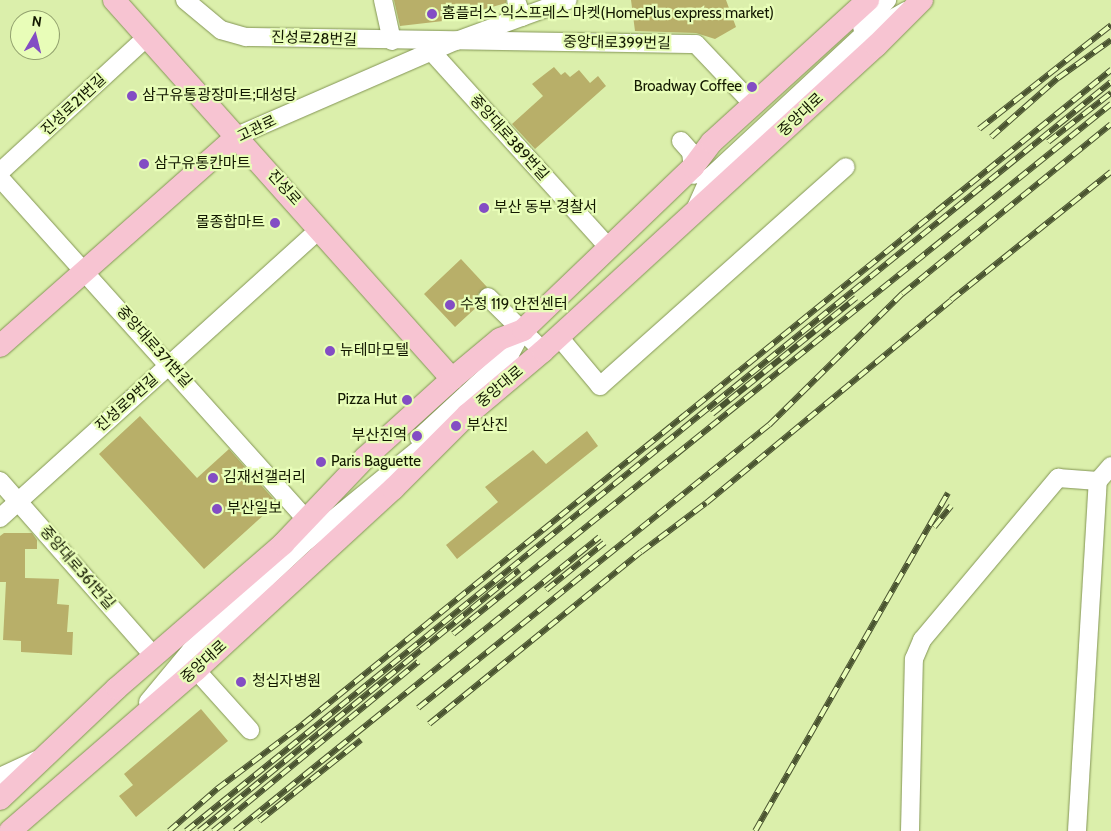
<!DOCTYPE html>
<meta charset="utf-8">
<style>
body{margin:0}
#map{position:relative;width:1111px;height:831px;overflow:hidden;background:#dbefab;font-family:Cabin,"Noto Sans KR",sans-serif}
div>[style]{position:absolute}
.building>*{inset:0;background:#b8af69}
.roads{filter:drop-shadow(0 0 1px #839555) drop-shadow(0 0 1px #839555)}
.minor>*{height:18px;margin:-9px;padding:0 9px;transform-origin:9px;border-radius:9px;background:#fff}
.major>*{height:22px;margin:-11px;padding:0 11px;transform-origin:11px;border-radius:11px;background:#f7c4d2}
.rail>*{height:5.5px;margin-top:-2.75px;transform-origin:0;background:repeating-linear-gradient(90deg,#e8fdb8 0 11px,#4a5430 0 22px);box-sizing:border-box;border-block:1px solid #4a5430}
.dots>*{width:14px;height:14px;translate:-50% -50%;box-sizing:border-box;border:2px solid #e8fdb8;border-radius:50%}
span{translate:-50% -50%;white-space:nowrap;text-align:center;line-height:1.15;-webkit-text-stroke:4.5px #e8fdb8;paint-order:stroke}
.poi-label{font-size:15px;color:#131901}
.left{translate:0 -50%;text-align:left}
.right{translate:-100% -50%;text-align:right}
.street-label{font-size:15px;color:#131901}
.north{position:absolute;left:10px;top:10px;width:50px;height:50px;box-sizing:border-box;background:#e8fdb8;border:1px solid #93a26f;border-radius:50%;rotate:8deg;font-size:14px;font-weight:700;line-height:20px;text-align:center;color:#131901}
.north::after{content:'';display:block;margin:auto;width:18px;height:22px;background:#834dc4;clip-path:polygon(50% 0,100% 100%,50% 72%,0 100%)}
</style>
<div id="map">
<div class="building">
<div style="clip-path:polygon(394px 0,506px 0,506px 3px,443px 21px,400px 26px)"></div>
<div style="clip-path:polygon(631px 0,726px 0,736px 27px,715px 39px,696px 33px,635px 31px)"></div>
<div style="clip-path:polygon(554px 67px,561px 75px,565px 72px,570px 77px,579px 70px,590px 83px,598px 76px,606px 86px,535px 149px,512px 124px,543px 96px,532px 84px)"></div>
<div style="clip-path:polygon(461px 259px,487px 287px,478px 294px,480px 304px,455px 327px,424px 294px)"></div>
<div style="clip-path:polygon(140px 416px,197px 478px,229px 449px,277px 503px,204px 569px,99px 454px)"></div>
<div style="clip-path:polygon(587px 431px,598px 446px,457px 559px,446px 545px,498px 502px,485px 487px,533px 450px,546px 464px)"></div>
<div style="clip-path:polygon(4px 533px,32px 533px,37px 540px,37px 549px,25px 549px,25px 578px,59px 579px,57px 604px,69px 605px,67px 632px,73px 632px,72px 655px,21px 652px,21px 641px,3px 640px,6px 582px,0 582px,0 536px)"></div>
<div style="clip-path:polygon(201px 709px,228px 741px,136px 817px,119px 796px,133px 785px,124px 774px)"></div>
</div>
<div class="roads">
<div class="minor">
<div style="left:185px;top:0;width:47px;rotate:39.8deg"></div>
<div style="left:221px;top:30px;width:26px;rotate:16deg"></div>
<div style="left:246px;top:37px;width:450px;rotate:0.9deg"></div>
<div style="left:696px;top:44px;width:83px;rotate:46.5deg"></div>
<div style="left:383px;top:0;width:42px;rotate:77.6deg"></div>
<div style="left:516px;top:0;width:18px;rotate:71deg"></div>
<div style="left:862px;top:27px;width:37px;rotate:-47deg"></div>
<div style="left:431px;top:51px;width:264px;rotate:47.9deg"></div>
<div style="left:237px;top:136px;width:239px;rotate:-23.5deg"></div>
<div style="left:456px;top:41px;width:119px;rotate:-20.1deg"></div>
<div style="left:681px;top:141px;width:15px;rotate:48deg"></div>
<div style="left:691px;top:152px;width:23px;rotate:83deg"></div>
<div style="left:0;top:172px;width:200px;rotate:-42.6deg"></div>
<div style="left:0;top:178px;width:457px;rotate:48.1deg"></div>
<div style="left:695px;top:210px;width:36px;rotate:-66deg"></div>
<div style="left:710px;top:177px;width:209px;rotate:-42.9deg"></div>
<div style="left:863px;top:35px;width:49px;rotate:-29.2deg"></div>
<div style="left:488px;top:297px;width:77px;rotate:44.5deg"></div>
<div style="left:559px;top:337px;width:64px;rotate:50.1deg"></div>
<div style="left:600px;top:386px;width:329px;rotate:-41.7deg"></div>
<div style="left:419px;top:438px;width:124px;rotate:-42.7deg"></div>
<div style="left:510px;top:354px;width:27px;rotate:-62deg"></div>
<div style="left:0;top:481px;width:233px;rotate:48.7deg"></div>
<div style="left:1098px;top:481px;width:20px;rotate:-49deg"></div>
<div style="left:0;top:518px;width:431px;rotate:-42.1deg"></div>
<div style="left:196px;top:670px;width:81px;rotate:48deg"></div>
<div style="left:148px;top:702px;width:67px;rotate:-50.4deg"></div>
<div style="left:191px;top:650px;width:154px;rotate:-43.4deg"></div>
<div style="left:303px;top:544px;width:172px;rotate:-39.3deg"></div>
<div style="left:0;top:777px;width:40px;rotate:-25deg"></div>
<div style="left:910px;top:831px;width:172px;rotate:-88.7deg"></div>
<div style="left:914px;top:659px;width:21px;rotate:-67deg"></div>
<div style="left:922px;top:640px;width:212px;rotate:-50deg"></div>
<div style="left:1058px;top:478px;width:40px;rotate:4.3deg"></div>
<div style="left:1077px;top:831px;width:351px;rotate:-86.6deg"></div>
</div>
<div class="major">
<div style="left:114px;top:0;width:508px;rotate:48.27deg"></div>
<div style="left:0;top:346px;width:317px;rotate:-41.5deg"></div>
<div style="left:0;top:799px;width:161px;rotate:-43.5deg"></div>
<div style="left:117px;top:688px;width:220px;rotate:-40.9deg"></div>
<div style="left:283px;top:544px;width:119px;rotate:-46.4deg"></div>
<div style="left:365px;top:458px;width:118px;rotate:-42.2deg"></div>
<div style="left:452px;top:379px;width:62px;rotate:-39.8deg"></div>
<div style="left:500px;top:339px;width:25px;rotate:-21deg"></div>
<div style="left:523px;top:330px;width:236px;rotate:-43.8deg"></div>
<div style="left:693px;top:167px;width:31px;rotate:-53deg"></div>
<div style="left:712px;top:142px;width:211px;rotate:-42.3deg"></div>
<div style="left:10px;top:831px;width:246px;rotate:-40.9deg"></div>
<div style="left:196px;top:670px;width:268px;rotate:-42.6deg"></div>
<div style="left:393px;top:489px;width:105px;rotate:-45deg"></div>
<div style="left:467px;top:415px;width:99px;rotate:-40.1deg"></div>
<div style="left:543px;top:351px;width:452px;rotate:-42.5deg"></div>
<div style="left:876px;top:46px;width:65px;rotate:-45deg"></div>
</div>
</div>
<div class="rail">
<div style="left:979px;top:129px;width:168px;rotate:-38.2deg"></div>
<div style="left:991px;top:137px;width:89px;rotate:-41.4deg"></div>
<div style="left:1058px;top:78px;width:65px;rotate:-35.6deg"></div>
<div style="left:1048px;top:142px;width:80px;rotate:-37.9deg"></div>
<div style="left:712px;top:414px;width:185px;rotate:-38.9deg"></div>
<div style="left:934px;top:527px;width:27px;rotate:-51deg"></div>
<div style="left:546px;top:590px;width:75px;rotate:-39deg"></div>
<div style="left:453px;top:634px;width:845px;rotate:-38.85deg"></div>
<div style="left:418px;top:708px;width:451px;rotate:-38.9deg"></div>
<div style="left:769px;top:425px;width:187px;rotate:-44.6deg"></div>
<div style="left:902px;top:294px;width:269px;rotate:-39.1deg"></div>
<div style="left:429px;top:724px;width:273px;rotate:-39.1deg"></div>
<div style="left:641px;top:552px;width:81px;rotate:-37deg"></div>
<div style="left:706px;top:503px;width:318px;rotate:-39.6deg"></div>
<div style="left:951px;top:300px;width:205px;rotate:-38.7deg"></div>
<div style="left:259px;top:821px;width:130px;rotate:-38.5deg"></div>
<div style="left:169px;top:831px;width:64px;rotate:-41.2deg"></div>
<div style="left:217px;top:789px;width:108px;rotate:-37.1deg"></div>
<div style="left:303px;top:724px;width:1040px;rotate:-38.99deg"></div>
<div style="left:186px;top:831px;width:1190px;rotate:-39deg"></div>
<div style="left:199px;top:831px;width:413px;rotate:-39.2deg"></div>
<div style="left:213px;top:831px;width:266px;rotate:-39.5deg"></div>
<div style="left:235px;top:831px;width:468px;rotate:-38.9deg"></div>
<div style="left:755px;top:831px;width:389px;rotate:-60.3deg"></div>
</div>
<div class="dots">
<div style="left:432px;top:14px;background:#834dc4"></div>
<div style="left:752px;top:87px;background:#834dc4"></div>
<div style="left:132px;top:96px;background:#834dc4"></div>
<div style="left:144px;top:164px;background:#834dc4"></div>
<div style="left:484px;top:208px;background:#834dc4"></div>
<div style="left:275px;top:223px;background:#834dc4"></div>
<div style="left:450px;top:305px;background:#834dc4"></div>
<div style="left:330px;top:351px;background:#834dc4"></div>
<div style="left:407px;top:400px;background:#834dc4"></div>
<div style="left:456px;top:426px;background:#834dc4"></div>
<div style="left:417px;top:436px;background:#834dc4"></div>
<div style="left:321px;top:462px;background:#834dc4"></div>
<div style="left:213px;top:478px;background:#834dc4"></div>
<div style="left:217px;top:509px;background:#834dc4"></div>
<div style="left:241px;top:682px;background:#834dc4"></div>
</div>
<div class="poi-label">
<span class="left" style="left:442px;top:14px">홈플러스 익스프레스 마켓(HomePlus express market)</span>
<span class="right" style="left:742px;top:87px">Broadway Coffee</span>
<span class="left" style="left:142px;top:96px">삼구유통광장마트;대성당</span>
<span class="left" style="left:154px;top:164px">삼구유통칸마트</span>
<span class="left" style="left:494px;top:208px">부산 동부 경찰서</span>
<span class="right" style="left:265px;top:223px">몰종합마트</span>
<span class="left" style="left:460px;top:305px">수정 119 안전센터</span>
<span class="left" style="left:340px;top:351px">뉴테마모텔</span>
<span class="right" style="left:397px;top:400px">Pizza Hut</span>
<span class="left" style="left:467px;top:426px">부산진</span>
<span class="right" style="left:407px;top:436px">부산진역</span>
<span class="left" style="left:331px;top:462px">Paris Baguette</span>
<span class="left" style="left:223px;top:478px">김재선갤러리</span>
<span class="left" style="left:227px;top:509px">부산일보</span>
<span class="left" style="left:252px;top:682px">청십자병원</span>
</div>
<div class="street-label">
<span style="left:314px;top:39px;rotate:2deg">진성로28번길</span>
<span style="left:617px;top:43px;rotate:1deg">중앙대로399번길</span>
<span style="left:74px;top:105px;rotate:-43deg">진성로21번길</span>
<span style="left:801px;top:115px;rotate:-43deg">중앙대로</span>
<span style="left:257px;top:129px;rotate:-26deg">고관로</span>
<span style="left:509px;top:138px;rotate:48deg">중앙대로389번길</span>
<span style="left:284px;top:188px;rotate:48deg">진성로</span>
<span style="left:154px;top:347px;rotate:48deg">중앙대로371번길</span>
<span style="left:500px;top:387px;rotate:-40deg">중앙대로</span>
<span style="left:127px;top:403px;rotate:-42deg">진성로9번길</span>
<span style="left:77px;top:568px;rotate:49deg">중앙대로361번길</span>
<span style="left:204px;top:662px;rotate:-42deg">중앙대로</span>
</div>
<div class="north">N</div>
</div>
